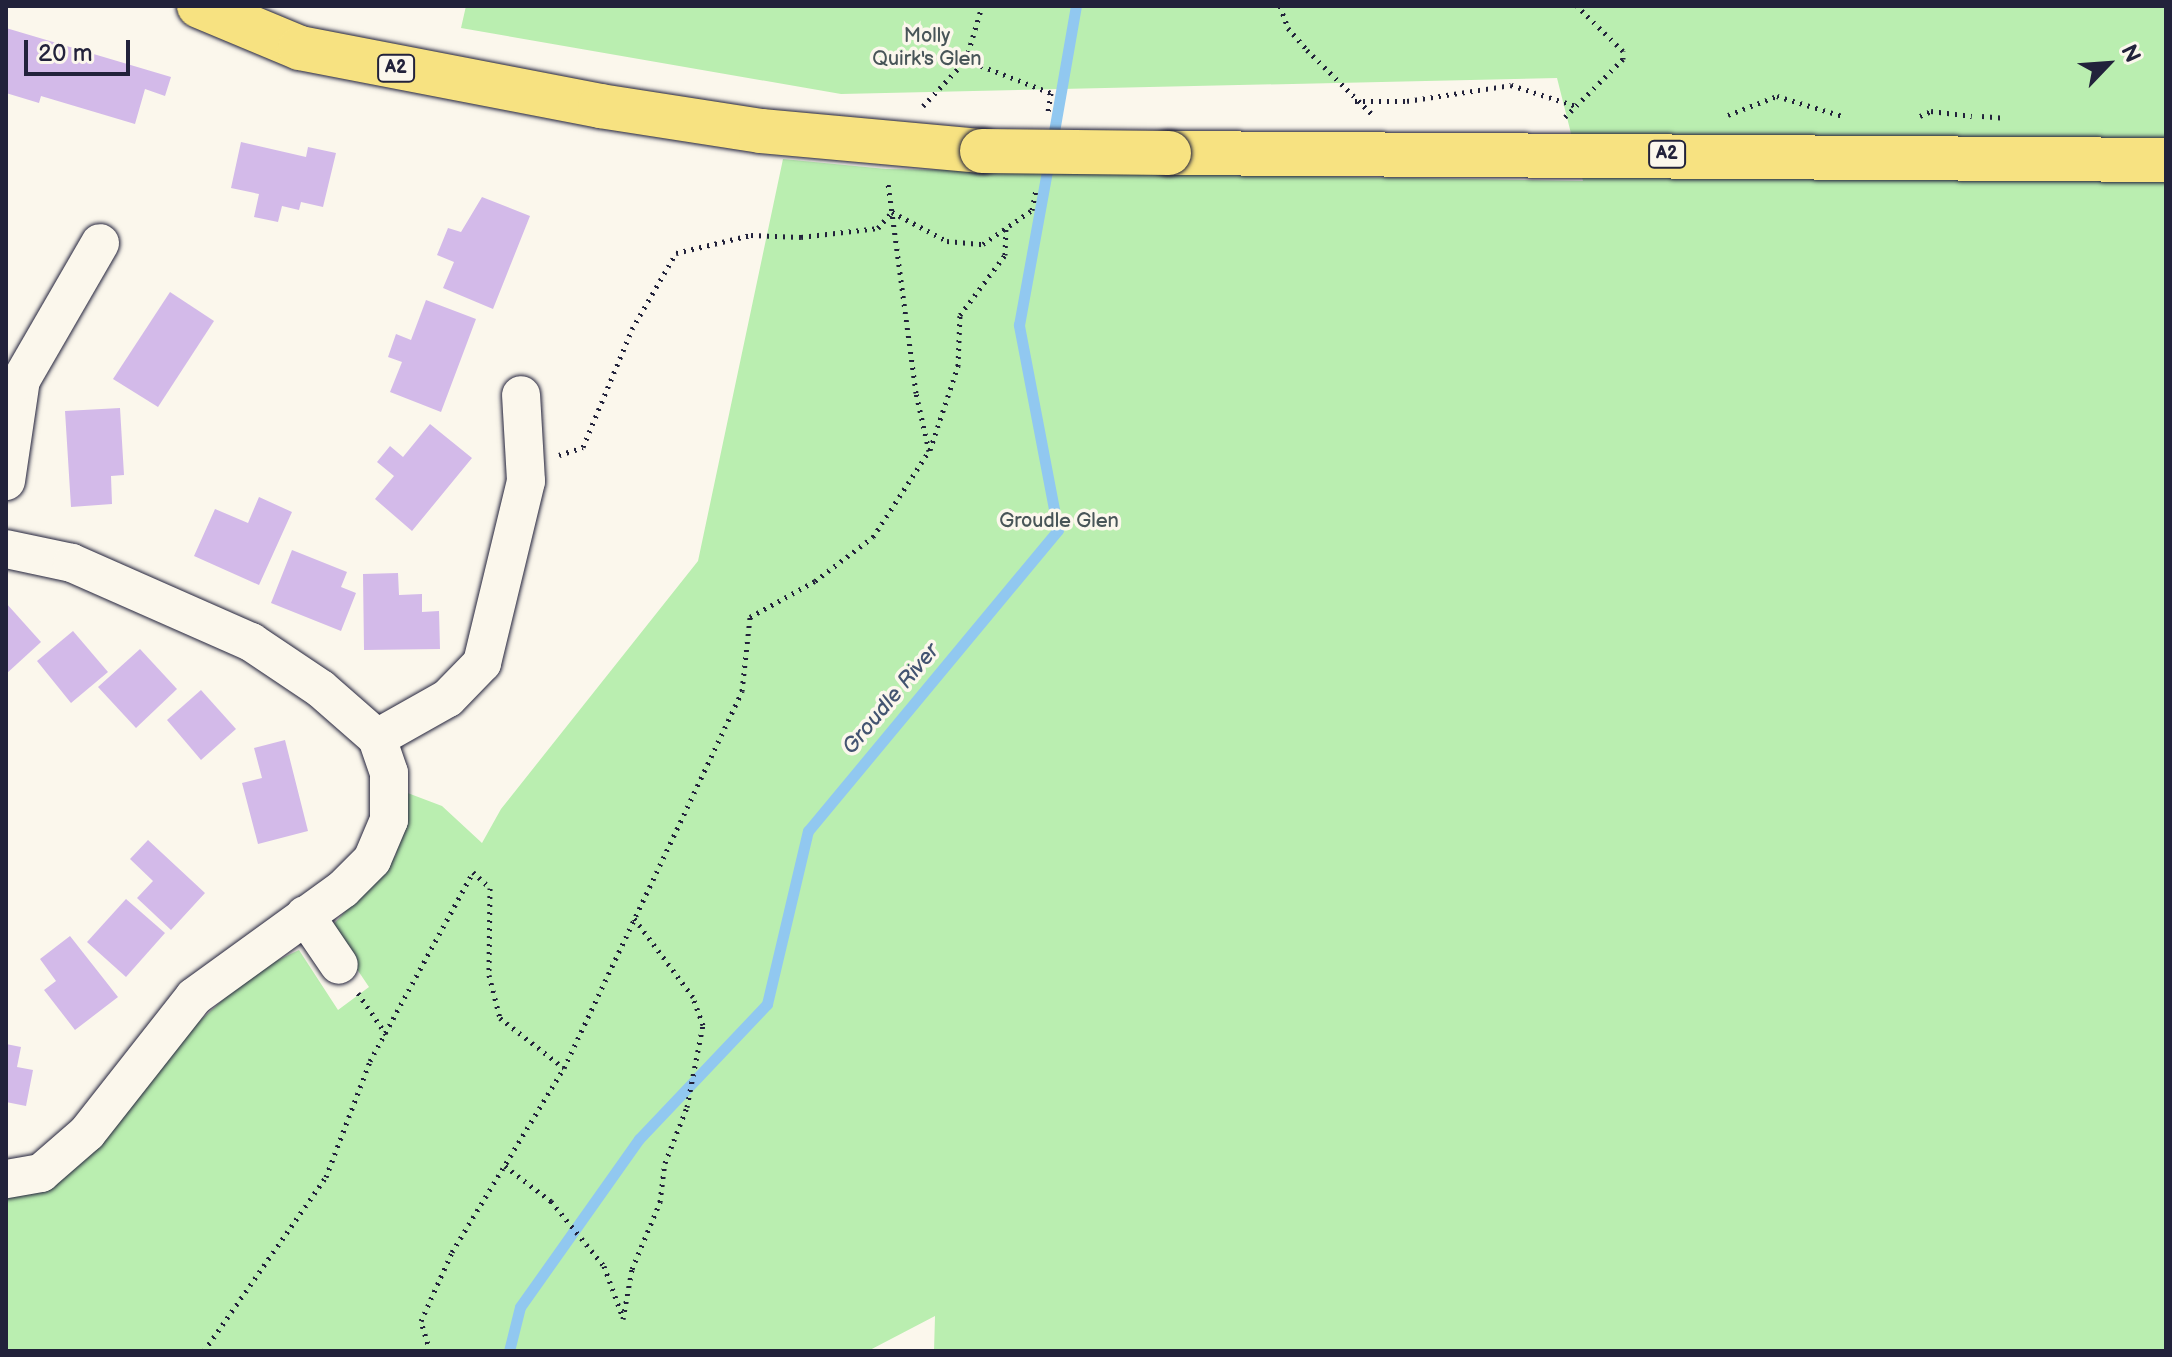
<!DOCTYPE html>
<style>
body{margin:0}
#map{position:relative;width:2172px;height:1357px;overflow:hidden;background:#fbf7ec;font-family:"Balsamiq Sans",sans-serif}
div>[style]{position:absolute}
.green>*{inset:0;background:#baeeb0}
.stream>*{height:11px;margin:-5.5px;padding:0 5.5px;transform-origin:5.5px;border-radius:5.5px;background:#91c8f0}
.building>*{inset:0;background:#d3bae9}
.path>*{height:5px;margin-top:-2.5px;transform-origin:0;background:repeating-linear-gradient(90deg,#22223b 0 2px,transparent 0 8px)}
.roads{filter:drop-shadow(0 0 2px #22223b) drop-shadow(0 0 2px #22223b)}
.minor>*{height:38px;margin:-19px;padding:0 19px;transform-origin:19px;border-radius:19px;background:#fbf7ec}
.highway>*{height:44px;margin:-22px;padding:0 22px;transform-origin:22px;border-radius:22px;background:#f7e281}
.bridges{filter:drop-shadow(0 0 2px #22223b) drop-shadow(0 0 2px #22223b)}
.highway-bridge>*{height:44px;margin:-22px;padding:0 22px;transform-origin:22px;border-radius:22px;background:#f7e281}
span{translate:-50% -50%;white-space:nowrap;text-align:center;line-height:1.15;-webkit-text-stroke:7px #fbf7ec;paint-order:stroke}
.shield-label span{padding:2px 6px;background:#fbf7ec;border:2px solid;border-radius:6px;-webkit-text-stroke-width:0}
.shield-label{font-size:18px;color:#22223b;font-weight:700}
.park-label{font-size:20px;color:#485558}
.water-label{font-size:22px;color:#435471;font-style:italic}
.frame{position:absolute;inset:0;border:8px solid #22223b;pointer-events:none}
.north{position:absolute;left:2068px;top:24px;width:80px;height:80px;-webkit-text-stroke:6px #fbf7ec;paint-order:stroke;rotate:65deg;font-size:22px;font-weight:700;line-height:32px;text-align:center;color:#22223b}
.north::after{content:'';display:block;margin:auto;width:28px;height:36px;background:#22223b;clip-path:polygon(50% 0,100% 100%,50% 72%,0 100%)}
.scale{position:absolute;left:24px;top:40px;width:106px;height:36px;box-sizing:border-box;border:4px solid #22223b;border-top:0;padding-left:10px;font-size:24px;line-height:28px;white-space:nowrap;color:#22223b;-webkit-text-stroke:6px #fbf7ec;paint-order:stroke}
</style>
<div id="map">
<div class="green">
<div style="clip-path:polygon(466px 6px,2166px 6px,2166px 1351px,934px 1351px,935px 1316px,868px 1351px,6px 1351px,6px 1196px,246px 979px,274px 962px,299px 950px,338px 1010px,369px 987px,334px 935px,333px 925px,396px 855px,405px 792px,442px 806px,482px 843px,501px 809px,698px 561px,783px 159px,886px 169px,1583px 181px,1557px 78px,841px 94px,461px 28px)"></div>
</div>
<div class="stream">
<div style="left:1052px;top:143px;width:139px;rotate:-80.1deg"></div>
<div style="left:509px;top:1351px;width:45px;rotate:-76deg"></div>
<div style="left:520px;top:1307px;width:206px;rotate:-54.7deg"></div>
<div style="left:639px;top:1139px;width:186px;rotate:-46.5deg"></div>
<div style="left:767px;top:1004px;width:178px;rotate:-76.7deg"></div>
<div style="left:808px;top:831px;width:391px;rotate:-50.3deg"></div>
<div style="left:1058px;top:530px;width:209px;rotate:-100.8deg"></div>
<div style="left:1019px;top:325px;width:168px;rotate:-79.7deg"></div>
</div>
<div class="building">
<div style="clip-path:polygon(6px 28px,171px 77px,165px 96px,145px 89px,135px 124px,41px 96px,39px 103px,6px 93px)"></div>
<div style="clip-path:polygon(241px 142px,306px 157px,308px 147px,336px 153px,323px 207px,301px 202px,299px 210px,282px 206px,278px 222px,254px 217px,259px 194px,231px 188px)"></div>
<div style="clip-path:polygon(482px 197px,530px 216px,493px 309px,443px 288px,454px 262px,437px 255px,448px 228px,461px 232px)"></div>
<div style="clip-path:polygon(170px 292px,214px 321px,158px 407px,113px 379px)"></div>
<div style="clip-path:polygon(426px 300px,476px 319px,441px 412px,390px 392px,402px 362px,388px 357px,396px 334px,411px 340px)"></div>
<div style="clip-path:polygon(120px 408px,124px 475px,111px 476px,112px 504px,71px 507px,65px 411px)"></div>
<div style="clip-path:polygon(430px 424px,472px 458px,412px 531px,375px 499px,394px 476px,377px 462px,390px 446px,403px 457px)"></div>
<div style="clip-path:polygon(259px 497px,292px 512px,259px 585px,194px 556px,215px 509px,248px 523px)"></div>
<div style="clip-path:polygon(292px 550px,347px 572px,341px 587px,356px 593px,341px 631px,271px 603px)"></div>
<div style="clip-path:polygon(398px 573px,399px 595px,422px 594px,422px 612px,439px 611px,440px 649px,364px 650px,363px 574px)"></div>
<div style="clip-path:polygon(6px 603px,41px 642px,6px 674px)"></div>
<div style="clip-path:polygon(73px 631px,108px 672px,71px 703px,37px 661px)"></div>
<div style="clip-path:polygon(140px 649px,177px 689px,136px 728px,98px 687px)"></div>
<div style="clip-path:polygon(201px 690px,236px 729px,201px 760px,167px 720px)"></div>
<div style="clip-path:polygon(285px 740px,308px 831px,258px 844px,242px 783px,262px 778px,254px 748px)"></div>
<div style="clip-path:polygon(148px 840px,205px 893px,171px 930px,137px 898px,153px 881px,130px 859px)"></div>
<div style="clip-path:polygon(126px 899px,165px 933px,126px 977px,87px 942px)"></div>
<div style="clip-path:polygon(70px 936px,118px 997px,75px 1030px,44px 990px,56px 981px,40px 959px)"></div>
<div style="clip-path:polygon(6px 1044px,21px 1047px,17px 1067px,33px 1070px,26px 1106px,6px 1102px)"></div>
</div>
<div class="path">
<div style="left:1280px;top:6px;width:23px;rotate:70deg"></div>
<div style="left:1288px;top:28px;width:29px;rotate:49deg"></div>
<div style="left:1307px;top:50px;width:91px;rotate:44.6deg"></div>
<div style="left:966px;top:60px;width:91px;rotate:21.2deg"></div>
<div style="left:1051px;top:93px;width:19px;rotate:99deg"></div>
<div style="left:1355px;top:101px;width:52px"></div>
<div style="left:1407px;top:101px;width:105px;rotate:-8.7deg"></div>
<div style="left:1511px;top:85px;width:68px;rotate:17.9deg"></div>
<div style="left:923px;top:106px;width:63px;rotate:-46.9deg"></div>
<div style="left:966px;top:60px;width:56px;rotate:-73.5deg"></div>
<div style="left:1728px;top:115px;width:53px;rotate:-21.2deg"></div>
<div style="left:1777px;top:96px;width:69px;rotate:16.9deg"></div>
<div style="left:1920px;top:116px;width:12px;rotate:-24deg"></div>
<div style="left:1931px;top:111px;width:41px;rotate:7deg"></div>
<div style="left:1982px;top:116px;width:21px;rotate:5deg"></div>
<div style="left:1565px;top:117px;width:82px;rotate:-45deg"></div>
<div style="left:1623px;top:59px;width:8px;rotate:-90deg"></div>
<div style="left:1623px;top:51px;width:64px;rotate:-135.6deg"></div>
<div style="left:930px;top:450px;width:89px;rotate:-71.6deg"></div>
<div style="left:958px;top:366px;width:51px;rotate:-87.8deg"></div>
<div style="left:960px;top:315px;width:75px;rotate:-53.1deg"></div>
<div style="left:1005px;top:255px;width:27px;rotate:-88deg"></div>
<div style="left:559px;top:455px;width:25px;rotate:-18deg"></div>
<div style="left:583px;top:447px;width:128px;rotate:-67.4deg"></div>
<div style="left:632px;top:329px;width:88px;rotate:-59.9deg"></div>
<div style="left:676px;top:253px;width:77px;rotate:-13.5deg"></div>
<div style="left:751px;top:235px;width:50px;rotate:2.3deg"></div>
<div style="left:801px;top:237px;width:78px;rotate:-6.7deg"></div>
<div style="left:878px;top:228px;width:21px;rotate:-49deg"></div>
<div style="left:892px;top:212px;width:62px;rotate:27.8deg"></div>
<div style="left:947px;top:241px;width:36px;rotate:5deg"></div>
<div style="left:983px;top:244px;width:60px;rotate:-34.8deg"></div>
<div style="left:1032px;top:210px;width:21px;rotate:-79deg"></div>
<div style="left:358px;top:993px;width:50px;rotate:55.7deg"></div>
<div style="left:505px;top:1166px;width:58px;rotate:37.3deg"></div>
<div style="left:551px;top:1201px;width:84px;rotate:50.8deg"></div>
<div style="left:604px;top:1266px;width:55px;rotate:69.9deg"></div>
<div style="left:623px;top:1319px;width:51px;rotate:-79.8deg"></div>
<div style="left:632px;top:1269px;width:73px;rotate:-67.3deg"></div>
<div style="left:660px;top:1202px;width:39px;rotate:-83deg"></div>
<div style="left:665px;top:1163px;width:60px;rotate:-68.6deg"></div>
<div style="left:687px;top:1107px;width:84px;rotate:-79deg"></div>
<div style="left:703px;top:1025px;width:30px;rotate:-110deg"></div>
<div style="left:693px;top:997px;width:99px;rotate:-126.8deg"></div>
<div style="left:204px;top:1351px;width:213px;rotate:-55deg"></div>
<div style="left:326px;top:1177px;width:124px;rotate:-69.2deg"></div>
<div style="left:370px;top:1061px;width:215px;rotate:-61.4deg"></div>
<div style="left:473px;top:872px;width:23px;rotate:43deg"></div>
<div style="left:490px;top:888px;width:87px;rotate:90.7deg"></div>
<div style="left:489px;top:975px;width:44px;rotate:75.7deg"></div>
<div style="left:500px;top:1018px;width:81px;rotate:38deg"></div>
<div style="left:430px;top:1351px;width:31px;rotate:-107deg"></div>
<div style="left:421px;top:1321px;width:76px;rotate:-65.8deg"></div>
<div style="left:452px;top:1252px;width:215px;rotate:-58.7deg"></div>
<div style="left:564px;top:1068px;width:417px;rotate:-64.7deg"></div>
<div style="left:742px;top:691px;width:74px;rotate:-83.8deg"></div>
<div style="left:750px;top:617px;width:74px;rotate:-29deg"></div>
<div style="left:815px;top:581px;width:73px;rotate:-37.2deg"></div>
<div style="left:873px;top:537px;width:103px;rotate:-56.9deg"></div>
<div style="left:929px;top:451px;width:59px;rotate:-102.6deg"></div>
<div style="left:916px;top:393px;width:212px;rotate:-97.6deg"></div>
</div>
<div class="roads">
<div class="minor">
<div style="left:6px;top:481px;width:102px;rotate:-81.6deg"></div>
<div style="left:21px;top:380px;width:158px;rotate:-60deg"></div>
<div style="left:6px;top:549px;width:67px;rotate:12deg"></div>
<div style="left:72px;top:563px;width:196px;rotate:23.8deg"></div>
<div style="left:251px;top:642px;width:84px;rotate:33.9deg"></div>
<div style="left:321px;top:689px;width:74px;rotate:41.2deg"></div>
<div style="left:377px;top:738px;width:37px;rotate:71deg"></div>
<div style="left:389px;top:773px;width:47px;rotate:90deg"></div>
<div style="left:389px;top:820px;width:43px;rotate:113deg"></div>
<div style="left:372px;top:860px;width:41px;rotate:135deg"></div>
<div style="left:343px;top:889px;width:184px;rotate:144.1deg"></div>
<div style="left:194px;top:997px;width:173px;rotate:128.2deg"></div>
<div style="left:87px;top:1133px;width:61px;rotate:139deg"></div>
<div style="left:41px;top:1173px;width:36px;rotate:170deg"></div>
<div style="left:377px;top:738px;width:81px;rotate:-29.4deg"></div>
<div style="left:448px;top:698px;width:49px;rotate:-45.8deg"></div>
<div style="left:482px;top:663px;width:187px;rotate:-76.4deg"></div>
<div style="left:526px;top:481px;width:86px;rotate:-93.3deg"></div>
<div style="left:305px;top:915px;width:60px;rotate:55.8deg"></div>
</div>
<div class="highway">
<div style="left:199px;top:6px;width:109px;rotate:22.6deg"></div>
<div style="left:300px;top:48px;width:306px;rotate:10.9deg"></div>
<div style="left:600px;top:106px;width:163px;rotate:8.8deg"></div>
<div style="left:761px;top:131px;width:222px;rotate:5.2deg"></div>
<div style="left:1169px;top:153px;width:997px;rotate:0.4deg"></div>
</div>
</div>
<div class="bridges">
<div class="highway-bridge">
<div style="left:982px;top:151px;width:187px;rotate:0.6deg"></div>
</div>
</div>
<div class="shield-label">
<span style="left:396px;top:68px">A2</span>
<span style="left:1667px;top:154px">A2</span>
</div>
<div class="park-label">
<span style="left:927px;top:48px">Molly<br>Quirk's Glen</span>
<span style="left:1059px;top:521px">Groudle Glen</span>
</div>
<div class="water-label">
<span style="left:891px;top:699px;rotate:-50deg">Groudle River</span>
</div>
<div class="frame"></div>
<div class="north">N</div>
<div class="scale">20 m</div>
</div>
